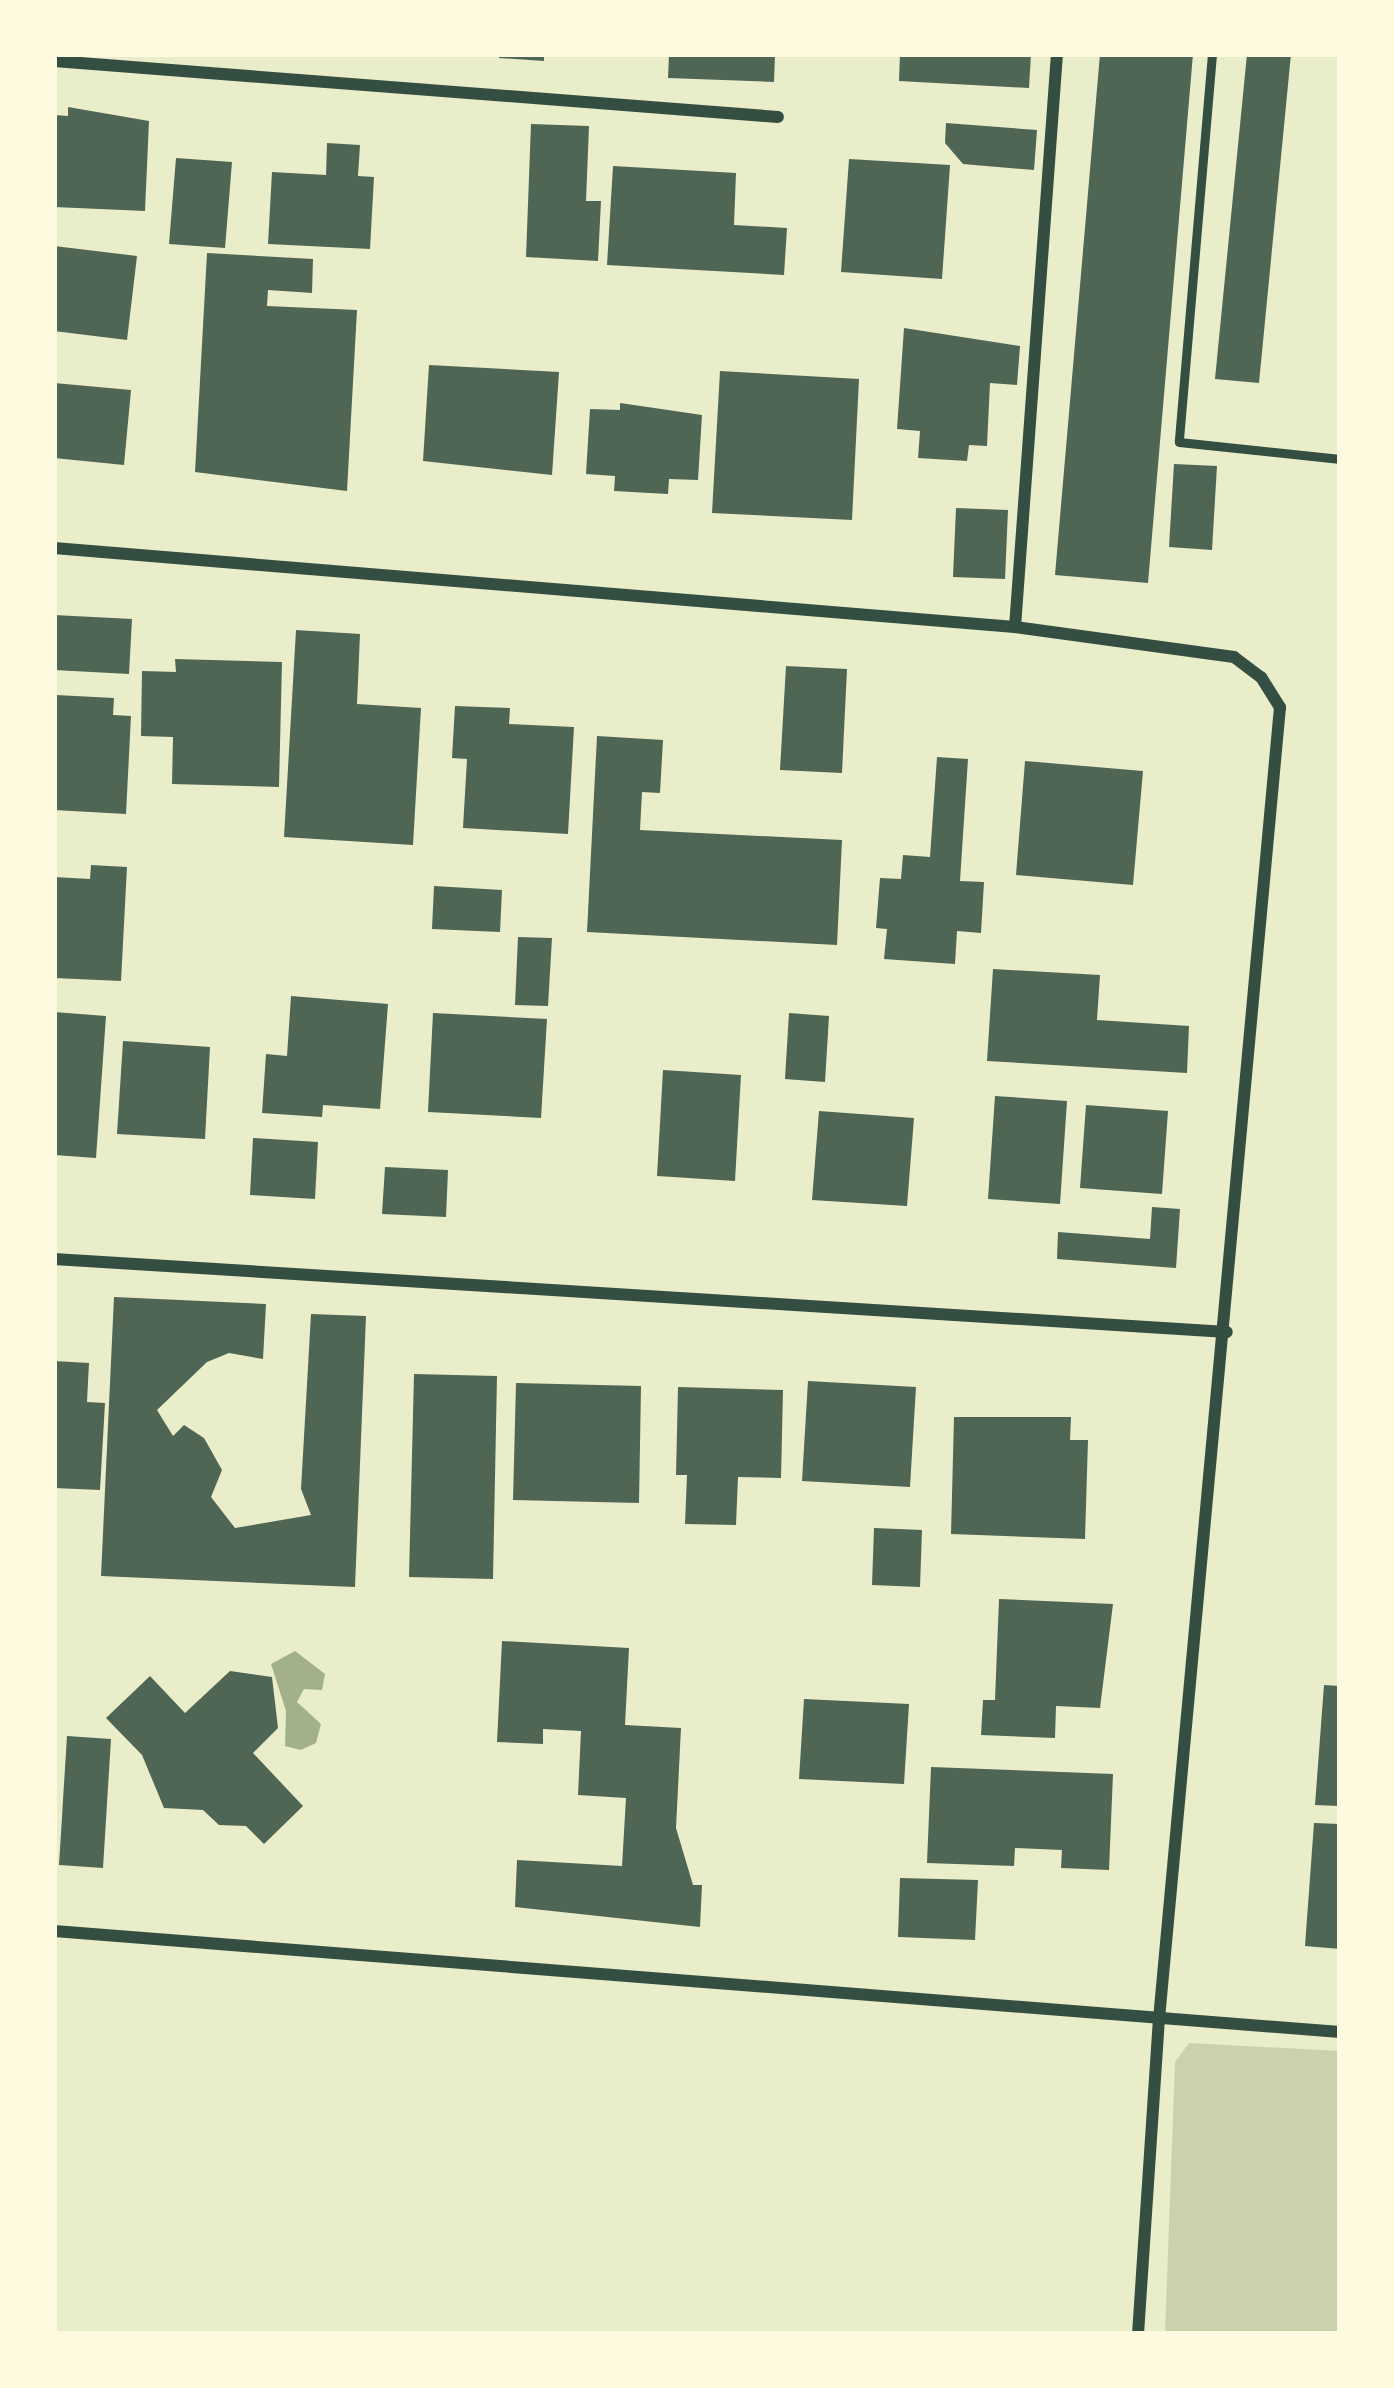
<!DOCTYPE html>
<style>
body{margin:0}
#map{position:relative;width:1394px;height:2388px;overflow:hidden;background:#e9edc9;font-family:"Work Sans",sans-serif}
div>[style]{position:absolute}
.green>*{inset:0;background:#cad2ad}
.water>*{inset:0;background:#a3b18a}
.building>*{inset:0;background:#4f6655}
.service>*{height:9px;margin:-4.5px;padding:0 4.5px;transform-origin:4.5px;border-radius:4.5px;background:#344e41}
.minor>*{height:12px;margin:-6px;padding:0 6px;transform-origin:6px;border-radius:6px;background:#344e41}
span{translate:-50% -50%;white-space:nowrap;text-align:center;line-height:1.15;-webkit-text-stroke:12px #fefae0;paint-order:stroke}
.frame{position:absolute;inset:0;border:57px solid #fefae0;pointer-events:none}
</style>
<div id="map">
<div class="green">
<div style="clip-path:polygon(1189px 2043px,1340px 2051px,1340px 2334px,1165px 2334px,1175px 2062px)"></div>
</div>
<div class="water">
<div style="clip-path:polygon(295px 1651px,325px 1674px,322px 1690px,304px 1689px,297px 1702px,321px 1724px,316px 1743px,301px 1750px,285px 1746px,286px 1711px,271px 1664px)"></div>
</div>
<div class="building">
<div style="clip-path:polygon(499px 54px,544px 54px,544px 61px,499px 58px)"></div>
<div style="clip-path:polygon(669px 54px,775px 54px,774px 82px,668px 78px)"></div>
<div style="clip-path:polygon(900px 54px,1031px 54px,1029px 88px,899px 81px)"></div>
<div style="clip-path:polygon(1100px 54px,1193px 54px,1148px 583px,1055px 575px)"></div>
<div style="clip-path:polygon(1247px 54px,1291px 54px,1259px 383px,1215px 379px)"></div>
<div style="clip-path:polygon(68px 107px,149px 121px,145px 211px,54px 207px,54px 115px,68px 116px)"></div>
<div style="clip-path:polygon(946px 123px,1037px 130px,1034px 170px,963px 164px,945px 143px)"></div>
<div style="clip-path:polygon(531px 124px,589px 126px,586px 201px,601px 201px,598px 261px,526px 257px)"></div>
<div style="clip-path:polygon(327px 143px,360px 145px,358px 176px,374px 177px,370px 249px,268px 244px,272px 172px,326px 175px)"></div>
<div style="clip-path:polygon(176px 158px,232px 162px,225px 248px,169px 244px)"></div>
<div style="clip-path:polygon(849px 159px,950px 165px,942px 279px,841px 272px)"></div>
<div style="clip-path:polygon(613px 166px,736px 173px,734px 225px,787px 228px,784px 275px,607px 265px)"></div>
<div style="clip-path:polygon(54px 246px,137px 256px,127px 340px,54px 331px)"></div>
<div style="clip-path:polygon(207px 253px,313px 259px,312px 293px,268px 290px,267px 306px,357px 310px,347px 491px,195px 472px)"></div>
<div style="clip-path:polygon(904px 328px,1020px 346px,1017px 385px,990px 383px,987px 446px,969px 445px,967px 461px,918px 458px,920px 431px,897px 429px)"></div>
<div style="clip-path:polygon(429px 365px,559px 372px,552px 475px,423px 461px)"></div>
<div style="clip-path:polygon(720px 371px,859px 379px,852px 520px,712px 513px)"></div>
<div style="clip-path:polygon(54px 383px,131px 390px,124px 465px,54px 458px)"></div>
<div style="clip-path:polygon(620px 403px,702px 415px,698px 480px,669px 479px,668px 494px,614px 491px,615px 476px,586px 474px,590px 409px,620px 410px)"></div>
<div style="clip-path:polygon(1174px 464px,1217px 466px,1212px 550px,1169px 547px)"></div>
<div style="clip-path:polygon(956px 508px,1008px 510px,1005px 579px,953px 577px)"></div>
<div style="clip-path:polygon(54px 615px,132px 619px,129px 674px,54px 670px)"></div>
<div style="clip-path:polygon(296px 630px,360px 634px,357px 704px,421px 708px,413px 845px,284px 837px)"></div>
<div style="clip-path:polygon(175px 659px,282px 662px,279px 787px,172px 784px,173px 737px,141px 736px,142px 671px,176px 672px)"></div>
<div style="clip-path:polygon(786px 666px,847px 669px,842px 773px,780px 770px)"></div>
<div style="clip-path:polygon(56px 695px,114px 698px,113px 715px,131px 716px,126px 814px,54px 810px)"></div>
<div style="clip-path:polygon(455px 706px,510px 708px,509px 724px,574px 727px,568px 834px,463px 828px,467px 759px,452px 758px)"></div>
<div style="clip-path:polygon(597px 736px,663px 740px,660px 793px,642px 792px,640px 830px,842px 840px,837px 945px,587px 932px)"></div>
<div style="clip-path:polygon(937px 757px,968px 759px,960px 881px,984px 882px,981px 933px,957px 931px,955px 964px,884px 959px,887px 929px,876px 928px,880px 878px,901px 879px,903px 855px,930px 857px)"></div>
<div style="clip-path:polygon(1025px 761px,1143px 771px,1133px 885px,1016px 875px)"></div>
<div style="clip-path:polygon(91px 865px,127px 867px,121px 981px,54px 978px,54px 877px,90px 879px)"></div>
<div style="clip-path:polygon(434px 886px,502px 890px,500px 932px,432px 929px)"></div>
<div style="clip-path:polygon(518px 937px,552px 938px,548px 1006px,515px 1005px)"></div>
<div style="clip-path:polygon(993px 969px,1100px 975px,1097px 1020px,1189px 1026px,1187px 1073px,987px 1061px)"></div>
<div style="clip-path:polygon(291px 996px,388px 1004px,380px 1109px,323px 1105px,322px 1117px,262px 1113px,266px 1054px,287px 1056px)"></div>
<div style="clip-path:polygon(54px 1012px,106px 1016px,96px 1158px,54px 1155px)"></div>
<div style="clip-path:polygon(433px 1013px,547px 1019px,541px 1118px,428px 1112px)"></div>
<div style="clip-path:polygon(789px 1013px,829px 1016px,825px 1082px,785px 1079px)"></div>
<div style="clip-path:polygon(123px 1041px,210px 1047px,205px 1139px,117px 1134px)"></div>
<div style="clip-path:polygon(663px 1070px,741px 1075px,735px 1181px,657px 1176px)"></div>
<div style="clip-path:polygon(995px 1096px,1067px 1101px,1060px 1204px,988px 1199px)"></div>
<div style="clip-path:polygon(1086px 1105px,1168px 1111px,1162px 1194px,1080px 1188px)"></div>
<div style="clip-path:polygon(819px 1111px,914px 1118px,907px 1206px,812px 1200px)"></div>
<div style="clip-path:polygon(253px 1138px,318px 1142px,315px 1199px,250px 1195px)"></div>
<div style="clip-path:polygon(385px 1167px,448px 1170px,446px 1217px,382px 1214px)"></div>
<div style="clip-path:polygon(1152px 1207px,1180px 1209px,1176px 1268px,1057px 1259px,1058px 1232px,1150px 1239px)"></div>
<div style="clip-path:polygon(114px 1297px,266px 1304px,263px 1359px,229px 1353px,207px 1362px,157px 1410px,173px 1436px,184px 1425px,204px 1438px,222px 1470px,211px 1497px,235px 1528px,311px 1515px,301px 1489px,311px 1314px,366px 1316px,355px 1587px,101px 1576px)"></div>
<div style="clip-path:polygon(54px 1361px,89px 1363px,87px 1402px,105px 1403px,100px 1490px,54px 1488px)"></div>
<div style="clip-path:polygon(414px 1374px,497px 1376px,493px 1579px,409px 1577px)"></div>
<div style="clip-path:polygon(808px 1381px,916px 1387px,910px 1487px,802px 1481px)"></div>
<div style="clip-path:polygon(516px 1383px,641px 1386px,639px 1503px,513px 1500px)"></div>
<div style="clip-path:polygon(678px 1387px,783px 1390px,781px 1478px,738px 1477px,736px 1525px,685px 1524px,687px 1475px,676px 1475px)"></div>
<div style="clip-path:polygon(954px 1417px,1071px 1417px,1070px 1440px,1088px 1440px,1085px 1539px,951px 1534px)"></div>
<div style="clip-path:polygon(874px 1528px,922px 1530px,920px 1587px,872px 1585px)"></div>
<div style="clip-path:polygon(999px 1599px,1113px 1604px,1100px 1708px,1056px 1706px,1055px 1738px,981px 1735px,983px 1700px,995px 1700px)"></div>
<div style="clip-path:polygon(502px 1641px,629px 1648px,625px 1725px,681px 1728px,676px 1828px,693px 1885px,702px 1885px,700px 1927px,515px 1907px,517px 1860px,622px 1866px,626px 1798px,578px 1795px,581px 1731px,543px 1729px,543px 1744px,497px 1742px)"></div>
<div style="clip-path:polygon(230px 1671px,272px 1677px,278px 1728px,253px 1753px,303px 1806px,264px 1844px,246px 1826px,219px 1825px,203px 1810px,164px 1808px,142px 1755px,106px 1718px,150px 1676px,185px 1713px)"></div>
<div style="clip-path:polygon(1324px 1685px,1340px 1686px,1340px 1806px,1315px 1805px)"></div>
<div style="clip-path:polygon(804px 1699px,909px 1704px,904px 1784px,799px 1779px)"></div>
<div style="clip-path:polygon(67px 1736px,111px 1739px,103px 1868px,59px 1865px)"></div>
<div style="clip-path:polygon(931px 1767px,1113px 1774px,1109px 1870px,1061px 1868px,1062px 1850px,1015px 1848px,1014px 1866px,927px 1863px)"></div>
<div style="clip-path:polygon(1314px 1823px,1340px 1824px,1340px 1949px,1305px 1946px)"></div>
<div style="clip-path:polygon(900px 1878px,978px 1880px,975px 1940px,898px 1937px)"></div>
</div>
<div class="service">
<div style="left:1212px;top:54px;width:389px;rotate:94.9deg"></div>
<div style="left:1179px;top:442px;width:162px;rotate:6deg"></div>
</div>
<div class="minor">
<div style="left:54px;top:61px;width:726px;rotate:4.42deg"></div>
<div style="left:54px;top:548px;width:964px;rotate:4.7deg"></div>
<div style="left:1015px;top:627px;width:221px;rotate:7.8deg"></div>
<div style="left:1234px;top:657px;width:34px;rotate:37deg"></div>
<div style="left:1261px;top:677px;width:36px;rotate:58deg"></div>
<div style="left:1280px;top:707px;width:1317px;rotate:95.27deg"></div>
<div style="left:1159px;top:2018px;width:317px;rotate:93.8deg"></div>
<div style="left:1015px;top:627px;width:575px;rotate:-85.81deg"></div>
<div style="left:54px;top:1259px;width:1175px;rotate:3.56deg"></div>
<div style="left:54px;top:1931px;width:1290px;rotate:4.49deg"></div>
</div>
<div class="frame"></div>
</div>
